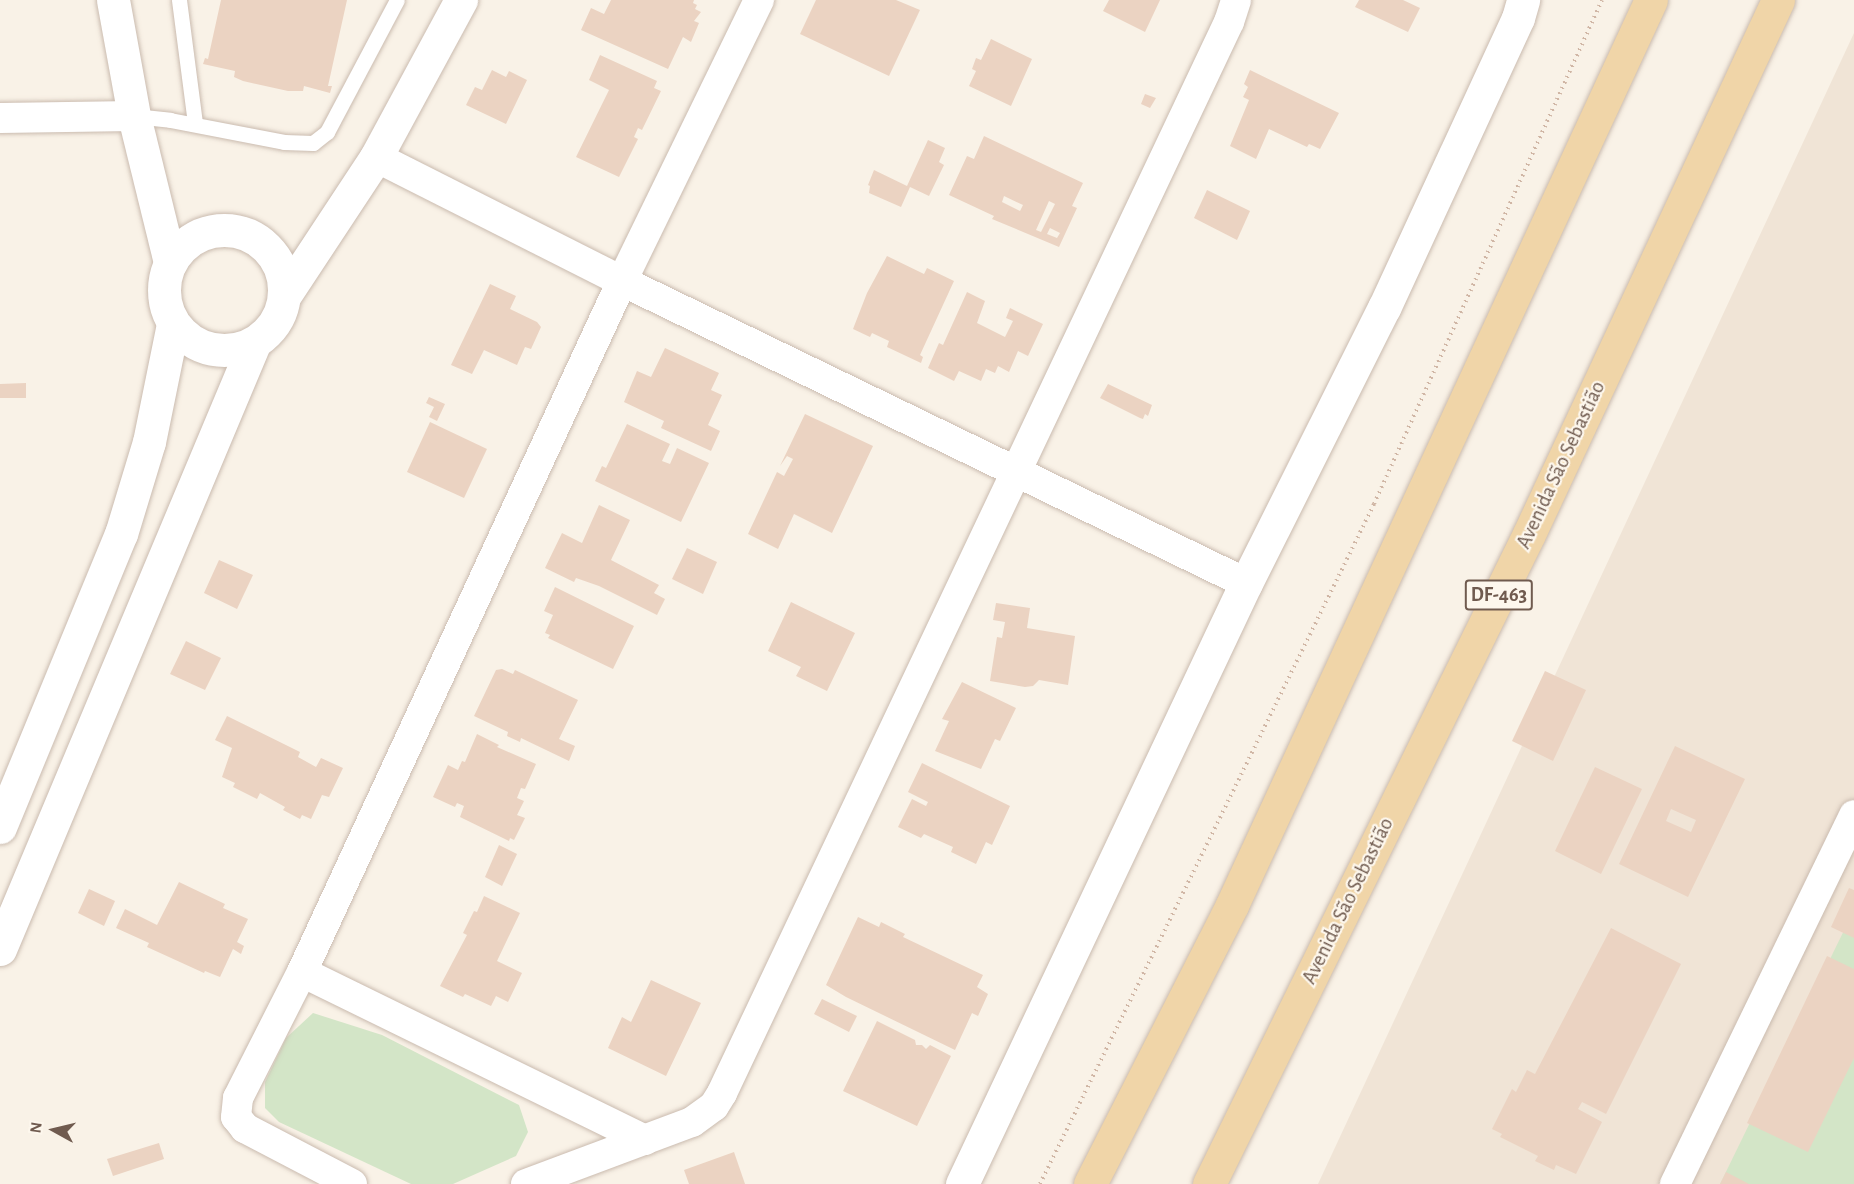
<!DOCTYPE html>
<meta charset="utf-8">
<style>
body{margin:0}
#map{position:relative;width:1854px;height:1184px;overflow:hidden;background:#f9f2e7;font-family:"Alegreya Sans",sans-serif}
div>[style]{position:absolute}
.residential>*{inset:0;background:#f0e4d6}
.green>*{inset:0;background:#d3e5c7}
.building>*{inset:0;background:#ebd3c2}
.path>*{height:4px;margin-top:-2px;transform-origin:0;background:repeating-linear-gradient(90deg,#d0b6a5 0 1.5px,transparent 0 6px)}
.roads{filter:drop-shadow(0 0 2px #cabbaf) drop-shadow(0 0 2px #cabbaf)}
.lane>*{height:15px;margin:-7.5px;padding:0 7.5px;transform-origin:7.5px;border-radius:7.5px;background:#fff}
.street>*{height:30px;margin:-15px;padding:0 15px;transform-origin:15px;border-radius:15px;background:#fff}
.secondary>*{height:33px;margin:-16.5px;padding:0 16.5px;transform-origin:16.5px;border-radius:16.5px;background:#fff}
.secondary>.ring{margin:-16.5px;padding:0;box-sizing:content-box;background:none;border:33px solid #fff;border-radius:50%}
.primary>*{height:33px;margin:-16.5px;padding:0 16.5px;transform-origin:16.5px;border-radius:16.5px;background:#f0d5a8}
span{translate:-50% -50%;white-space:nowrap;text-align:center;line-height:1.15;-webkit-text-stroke:4.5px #fdf7ed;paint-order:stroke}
.shield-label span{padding:2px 4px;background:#fdf7ed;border:2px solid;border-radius:4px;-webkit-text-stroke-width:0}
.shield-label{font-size:20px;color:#705b4f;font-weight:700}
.street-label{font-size:21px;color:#705b4f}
.north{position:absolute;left:24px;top:1100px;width:60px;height:60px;-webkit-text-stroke:4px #fdf7ed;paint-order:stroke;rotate:278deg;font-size:16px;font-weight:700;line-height:24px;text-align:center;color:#705b4f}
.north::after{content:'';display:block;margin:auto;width:21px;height:27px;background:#705b4f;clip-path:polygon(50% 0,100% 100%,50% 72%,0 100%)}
</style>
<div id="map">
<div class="residential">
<div style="clip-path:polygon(1854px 33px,1854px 1184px,1318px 1184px)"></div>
</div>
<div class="green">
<div style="clip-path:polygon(1854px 910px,1854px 1184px,1720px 1184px)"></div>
<div style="clip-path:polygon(313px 1013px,382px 1035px,519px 1105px,528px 1132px,516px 1156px,453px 1184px,411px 1184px,279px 1122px,265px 1108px,265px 1082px,286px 1038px)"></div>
</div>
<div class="building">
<div style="clip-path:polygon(221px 0,347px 0,328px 86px,332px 86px,330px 93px,304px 86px,303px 91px,288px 91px,243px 81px,234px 77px,235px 71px,203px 64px,205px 58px,208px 59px)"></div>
<div style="clip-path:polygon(611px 0,694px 0,693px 3px,697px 5px,695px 9px,701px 12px,694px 21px,699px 23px,691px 42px,683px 37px,668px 69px,581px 30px,591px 8px,604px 14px)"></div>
<div style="clip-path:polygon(816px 0,896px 0,920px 10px,889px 76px,800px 34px)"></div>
<div style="clip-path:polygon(1109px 0,1160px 0,1145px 32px,1103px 11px)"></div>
<div style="clip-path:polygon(1359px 0,1403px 0,1420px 8px,1408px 32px,1355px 7px)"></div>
<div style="clip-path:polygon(991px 39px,1032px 59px,1011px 106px,969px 86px,976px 71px,972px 69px,976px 58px,981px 60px)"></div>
<div style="clip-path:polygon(600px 55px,657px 81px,654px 88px,661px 91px,642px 130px,638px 128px,634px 137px,638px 139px,619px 177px,576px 157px,609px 90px,589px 80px)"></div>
<div style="clip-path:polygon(492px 70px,506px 77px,509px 71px,527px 80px,506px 124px,466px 105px,475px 87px,482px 90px)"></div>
<div style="clip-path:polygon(1250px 70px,1339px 113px,1320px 149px,1309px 144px,1307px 147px,1269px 129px,1256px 159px,1230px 146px,1249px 100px,1243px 97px,1248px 87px,1244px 84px)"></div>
<div style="clip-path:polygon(1145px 94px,1156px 98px,1150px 108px,1141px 104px)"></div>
<div style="clip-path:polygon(evenodd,984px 136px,1083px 183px,1072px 206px,1077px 208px,1059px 247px,992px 219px,994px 216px,949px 195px,967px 156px,974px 159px,984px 136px,1004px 196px,1023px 205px,1020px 211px,1002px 202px,1004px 196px,984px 136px,1049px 201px,1055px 204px,1041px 232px,1036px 230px,1049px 201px,984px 136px,1050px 228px,1060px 233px,1057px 238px,1047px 234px,1050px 228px)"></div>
<div style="clip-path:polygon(928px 140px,945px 148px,939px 162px,944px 165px,929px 196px,910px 187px,901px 207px,869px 193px,870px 186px,868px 185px,874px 170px,907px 186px)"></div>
<div style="clip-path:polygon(1207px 190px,1250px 211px,1237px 240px,1194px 218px)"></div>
<div style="clip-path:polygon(887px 256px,924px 274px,927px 268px,954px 281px,920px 355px,923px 357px,921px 363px,887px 347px,889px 341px,872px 333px,870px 337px,853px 329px,867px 293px)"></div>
<div style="clip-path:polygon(490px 284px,516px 296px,510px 309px,537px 322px,541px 327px,531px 349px,525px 347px,517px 365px,484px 350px,472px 374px,451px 365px)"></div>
<div style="clip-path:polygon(967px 292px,985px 301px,977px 323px,1005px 337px,1013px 321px,1006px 318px,1010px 308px,1043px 324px,1028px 356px,1018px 351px,1009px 372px,998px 366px,995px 373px,986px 369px,981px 381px,959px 371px,954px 381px,928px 368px,939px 343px,943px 345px)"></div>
<div style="clip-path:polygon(665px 348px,719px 373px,711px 390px,722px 395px,708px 425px,720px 431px,711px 451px,661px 428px,664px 421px,624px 402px,637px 371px,651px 377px)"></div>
<div style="clip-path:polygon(26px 383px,26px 398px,0 398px,0 384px)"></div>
<div style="clip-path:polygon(1108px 384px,1152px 405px,1148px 416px,1145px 414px,1143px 419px,1140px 418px,1100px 398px)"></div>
<div style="clip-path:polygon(429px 397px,445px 404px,437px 421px,429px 417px,434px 407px,426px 403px)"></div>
<div style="clip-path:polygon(805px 414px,873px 446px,832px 533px,794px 514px,778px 549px,748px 534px,777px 472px,784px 476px,793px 459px,787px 456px,780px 466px)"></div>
<div style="clip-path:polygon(430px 422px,487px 449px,464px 498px,407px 472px)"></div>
<div style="clip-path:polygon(627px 424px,670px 444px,662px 461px,670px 464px,677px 448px,709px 463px,681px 522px,595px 481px,602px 466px,606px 468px)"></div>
<div style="clip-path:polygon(599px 505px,630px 520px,611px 560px,659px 585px,654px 593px,665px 599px,657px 615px,599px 586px,576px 578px,574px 582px,545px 568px,562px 533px,582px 543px)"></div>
<div style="clip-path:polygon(687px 548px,717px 562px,703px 594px,672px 579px)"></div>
<div style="clip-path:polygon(219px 560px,253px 575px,237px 609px,204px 593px)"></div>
<div style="clip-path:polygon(555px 587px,634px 626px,613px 669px,548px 638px,550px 635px,545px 633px,553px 615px,544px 611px)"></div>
<div style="clip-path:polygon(791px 602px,855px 633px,827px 691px,796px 676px,801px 667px,768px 651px)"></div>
<div style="clip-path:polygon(996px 603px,1030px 608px,1027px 628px,1075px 636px,1068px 685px,1039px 680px,1033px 686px,1025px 687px,990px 681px,997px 637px,1002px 638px,1005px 622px,993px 620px)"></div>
<div style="clip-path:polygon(186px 641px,221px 658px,205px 690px,170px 674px)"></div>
<div style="clip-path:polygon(502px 669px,513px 674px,515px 670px,578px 700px,559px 739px,575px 746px,569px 761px,521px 738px,520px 742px,507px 736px,508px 732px,474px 716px,496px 670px)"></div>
<div style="clip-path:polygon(1545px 671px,1586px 690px,1553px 761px,1512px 741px)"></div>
<div style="clip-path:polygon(962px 682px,1016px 708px,1000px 741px,995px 739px,981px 769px,935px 751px,949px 721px,942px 719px)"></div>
<div style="clip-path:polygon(227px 716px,300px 752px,298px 757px,316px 767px,321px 758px,343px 768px,329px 797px,322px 795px,311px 819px,302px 815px,300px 819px,283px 810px,285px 807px,260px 793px,257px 799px,233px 787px,235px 783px,222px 777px,232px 748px,215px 740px)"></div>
<div style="clip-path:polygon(477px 734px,499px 745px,497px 747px,536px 764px,525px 789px,521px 788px,517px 798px,524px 801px,517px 815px,525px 818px,514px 840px,510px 838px,509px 841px,460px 817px,464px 806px,457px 803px,455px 807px,433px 797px,448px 765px,458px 770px,462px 761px,465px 762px)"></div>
<div style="clip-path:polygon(evenodd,1675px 746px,1745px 779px,1688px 897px,1619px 864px,1675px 746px,1671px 809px,1696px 820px,1691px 832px,1666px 821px,1671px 809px)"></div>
<div style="clip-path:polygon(922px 763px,1010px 806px,992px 845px,986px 842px,976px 864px,951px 852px,953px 847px,924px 834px,921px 838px,898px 827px,912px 799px,926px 806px,928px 802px,908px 792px)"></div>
<div style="clip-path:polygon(1595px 767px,1642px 789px,1601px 874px,1555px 851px)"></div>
<div style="clip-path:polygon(499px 845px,517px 854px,502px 886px,485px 877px)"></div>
<div style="clip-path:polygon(179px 882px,225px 904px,223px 908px,248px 919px,237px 942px,244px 946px,241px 954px,233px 949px,220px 977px,205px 971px,204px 973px,147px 947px,149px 943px,116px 928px,125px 909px,157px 925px)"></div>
<div style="clip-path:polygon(1849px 888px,1854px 890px,1854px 938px,1831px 927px)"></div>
<div style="clip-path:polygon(89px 889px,115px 901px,104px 926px,78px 913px)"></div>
<div style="clip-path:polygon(484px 896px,520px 913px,497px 961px,522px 973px,508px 1002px,496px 996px,491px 1006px,465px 994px,463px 997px,440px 986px,467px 935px,463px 933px,474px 911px,477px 912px)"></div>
<div style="clip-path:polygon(858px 917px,879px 927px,881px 922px,905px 934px,903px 937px,983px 975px,977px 987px,988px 994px,978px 1016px,972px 1013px,955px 1050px,846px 997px,826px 985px)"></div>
<div style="clip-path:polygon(1611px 928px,1681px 964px,1606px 1114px,1582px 1102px,1578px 1109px,1602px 1122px,1576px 1174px,1556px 1165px,1554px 1170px,1535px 1161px,1538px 1156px,1500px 1137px,1502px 1134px,1492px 1129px,1512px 1089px,1516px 1092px,1527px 1070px,1535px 1074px)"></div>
<div style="clip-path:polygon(1827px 956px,1854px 969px,1854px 1058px,1808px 1152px,1747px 1123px)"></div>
<div style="clip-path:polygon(651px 980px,701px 1003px,666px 1076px,608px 1048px,622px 1017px,631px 1022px)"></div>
<div style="clip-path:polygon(822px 999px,857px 1016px,849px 1032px,814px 1014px)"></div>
<div style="clip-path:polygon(877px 1021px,915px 1040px,916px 1045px,922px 1045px,926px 1049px,930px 1045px,951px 1056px,917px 1126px,843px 1091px)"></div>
<div style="clip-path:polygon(159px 1143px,164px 1159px,113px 1176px,107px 1159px)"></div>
<div style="clip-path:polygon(734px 1152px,745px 1184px,689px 1184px,684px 1170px)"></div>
<div style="clip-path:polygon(1726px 1172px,1749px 1184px,1720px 1184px)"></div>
</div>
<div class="path">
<div style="left:1040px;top:1184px;width:758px;rotate:-63.84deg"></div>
<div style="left:1374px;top:504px;width:553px;rotate:-65.66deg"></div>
</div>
<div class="roads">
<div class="lane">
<div style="left:179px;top:0;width:125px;rotate:82.6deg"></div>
<div style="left:134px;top:116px;width:36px;rotate:6deg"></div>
<div style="left:170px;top:120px;width:116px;rotate:10.9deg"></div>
<div style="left:284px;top:142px;width:29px;rotate:2deg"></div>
<div style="left:313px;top:143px;width:18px;rotate:-38deg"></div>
<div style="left:327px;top:132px;width:149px;rotate:-62.1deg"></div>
</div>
<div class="street">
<div style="left:0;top:118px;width:134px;rotate:-0.9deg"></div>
<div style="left:376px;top:157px;width:275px;rotate:26.8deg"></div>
<div style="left:622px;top:281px;width:693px;rotate:25.83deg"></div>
<div style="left:302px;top:972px;width:382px;rotate:26.1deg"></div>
<div style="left:352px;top:1184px;width:121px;rotate:-152.4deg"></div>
<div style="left:245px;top:1128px;width:14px;rotate:-129deg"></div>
<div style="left:236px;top:1117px;width:19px;rotate:-84deg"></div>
<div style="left:238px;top:1098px;width:141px;rotate:-63.1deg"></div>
<div style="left:302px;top:972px;width:761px;rotate:-65.15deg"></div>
<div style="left:622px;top:281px;width:313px;rotate:-64deg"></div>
<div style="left:526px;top:1184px;width:177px;rotate:-20.5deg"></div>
<div style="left:692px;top:1122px;width:27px;rotate:-36deg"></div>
<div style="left:714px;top:1106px;width:15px;rotate:-58deg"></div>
<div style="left:722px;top:1093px;width:1185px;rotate:-64.67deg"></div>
<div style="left:1229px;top:22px;width:23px;rotate:-72deg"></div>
<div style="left:1675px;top:1184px;width:410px;rotate:-64.1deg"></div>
</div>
<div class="secondary">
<div style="left:113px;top:0;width:118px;rotate:79.7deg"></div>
<div style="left:134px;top:116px;width:151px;rotate:76.2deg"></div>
<div class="ring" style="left:164px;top:230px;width:87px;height:87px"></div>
<div style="left:285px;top:295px;width:165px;rotate:-56.6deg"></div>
<div style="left:376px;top:157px;width:179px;rotate:-61.6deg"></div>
<div style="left:0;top:827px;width:317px;rotate:-67.6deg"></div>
<div style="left:121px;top:534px;width:96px;rotate:-73.1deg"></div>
<div style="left:149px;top:442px;width:120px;rotate:-78.5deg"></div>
<div style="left:0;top:949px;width:656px;rotate:-67.23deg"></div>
<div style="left:962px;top:1184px;width:665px;rotate:-64.71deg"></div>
<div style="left:1246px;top:583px;width:308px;rotate:-63.4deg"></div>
<div style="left:1384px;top:308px;width:319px;rotate:-65.2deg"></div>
<div style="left:1518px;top:18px;width:19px;rotate:-74deg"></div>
</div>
<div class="primary">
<div style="left:1090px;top:1184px;width:313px;rotate:-63deg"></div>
<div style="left:1232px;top:905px;width:997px;rotate:-65.16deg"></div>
<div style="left:1209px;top:1184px;width:724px;rotate:-63.79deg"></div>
<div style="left:1529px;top:534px;width:589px;rotate:-65deg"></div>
</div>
</div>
<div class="shield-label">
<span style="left:1499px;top:595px">DF-463</span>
</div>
<div class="street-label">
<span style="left:1561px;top:465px;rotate:-65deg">Avenida São Sebastião</span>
<span style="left:1348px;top:901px;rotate:-64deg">Avenida São Sebastião</span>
</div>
<div class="north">N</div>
</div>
